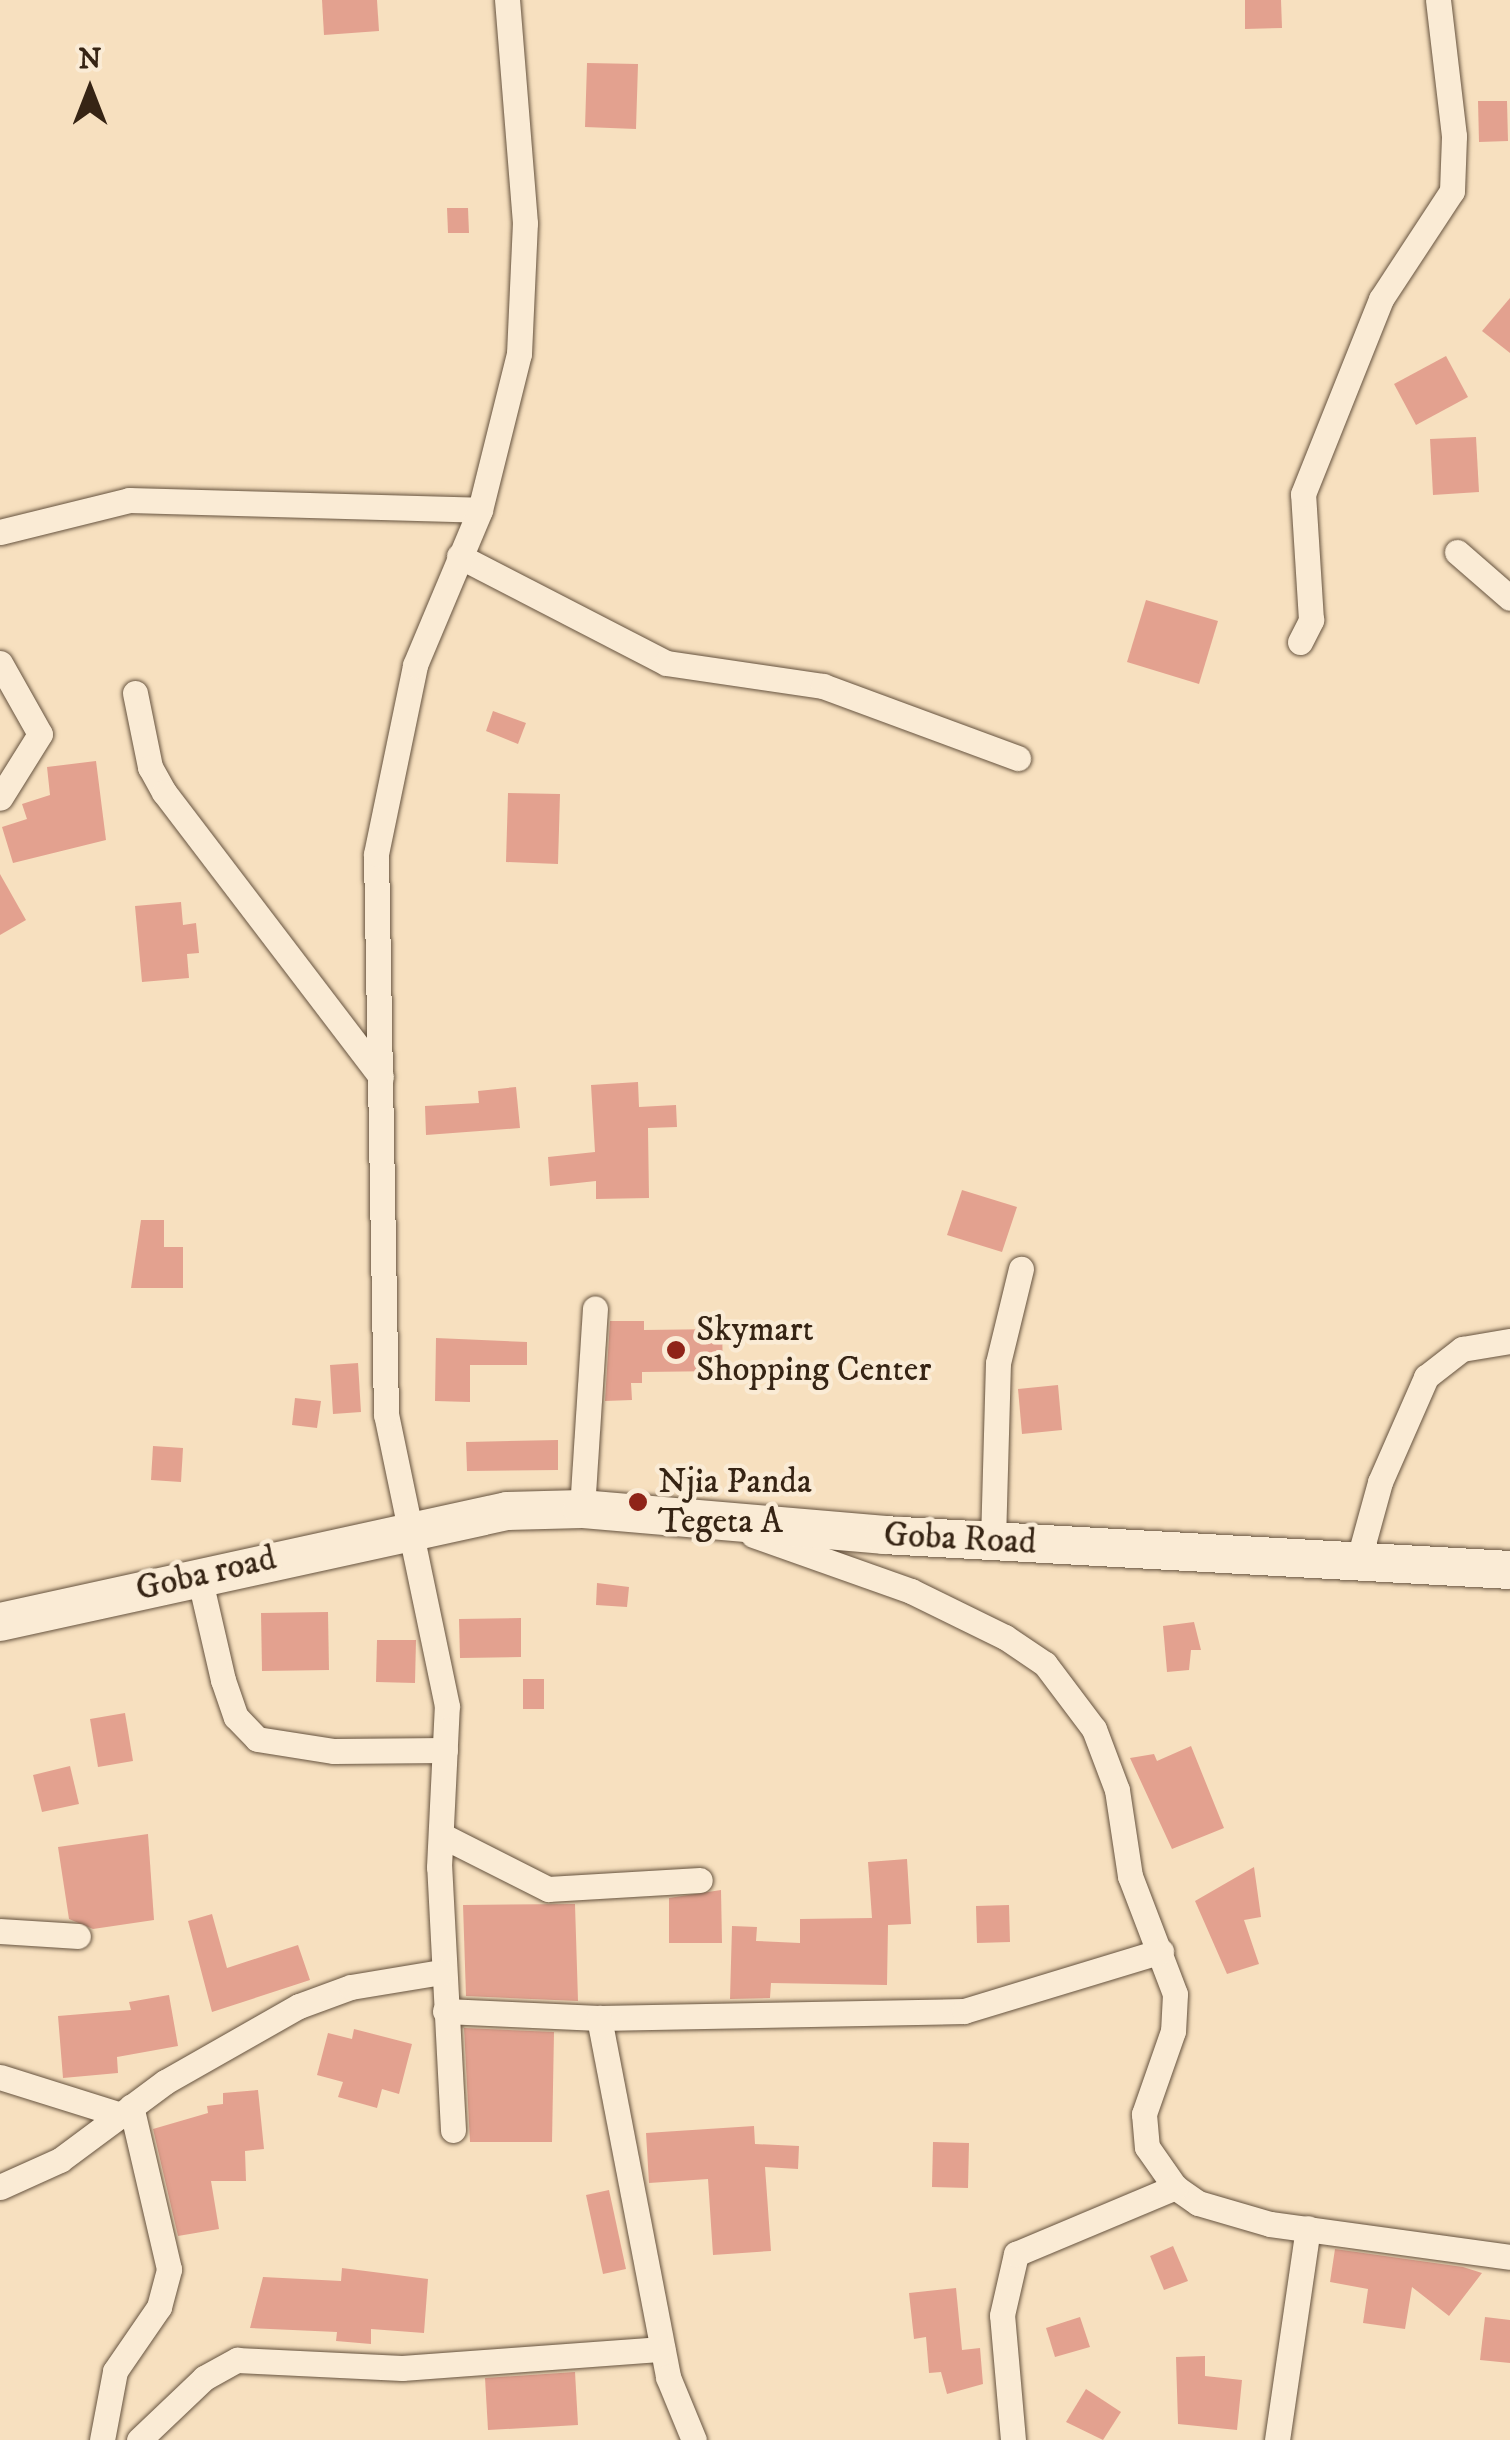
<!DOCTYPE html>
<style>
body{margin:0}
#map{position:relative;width:1510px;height:2440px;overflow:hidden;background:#f7e0bf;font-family:"IM FELL DW Pica",serif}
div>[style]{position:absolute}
.building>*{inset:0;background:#e3a18f}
.roads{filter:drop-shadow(0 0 2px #66533f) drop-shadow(0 0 2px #66533f)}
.street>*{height:25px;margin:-12.5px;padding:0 12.5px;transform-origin:12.5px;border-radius:12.5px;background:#faebd5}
.secondary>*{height:38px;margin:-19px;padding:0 19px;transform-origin:19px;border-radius:19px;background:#faebd5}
.dots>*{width:28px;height:28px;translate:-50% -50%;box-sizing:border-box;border:5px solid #faebd5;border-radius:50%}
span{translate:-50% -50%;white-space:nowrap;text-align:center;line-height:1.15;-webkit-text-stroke:9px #faebd5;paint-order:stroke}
.poi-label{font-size:35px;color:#362414}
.left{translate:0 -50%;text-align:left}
.street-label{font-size:35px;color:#362414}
.north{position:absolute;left:40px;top:40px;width:100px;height:100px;-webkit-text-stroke:8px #faebd5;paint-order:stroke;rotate:0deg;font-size:28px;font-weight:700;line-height:40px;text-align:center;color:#362414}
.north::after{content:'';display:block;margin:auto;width:35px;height:45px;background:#362414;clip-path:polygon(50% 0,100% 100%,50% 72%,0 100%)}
</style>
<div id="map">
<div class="building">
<div style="clip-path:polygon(322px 0,377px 0,379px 31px,324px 35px)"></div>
<div style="clip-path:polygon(1245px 0,1281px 0,1282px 28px,1245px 29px)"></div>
<div style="clip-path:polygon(587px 63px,638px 64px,636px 129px,585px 127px)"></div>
<div style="clip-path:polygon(1478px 101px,1507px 101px,1508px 141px,1479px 142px)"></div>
<div style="clip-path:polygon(447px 208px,468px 208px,469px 233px,448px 233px)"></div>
<div style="clip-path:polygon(1510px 298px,1510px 353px,1482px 331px)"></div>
<div style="clip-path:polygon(1446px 356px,1468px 397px,1416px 425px,1394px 384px)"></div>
<div style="clip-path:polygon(1476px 437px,1479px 492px,1433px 495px,1430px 439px)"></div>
<div style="clip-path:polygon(1146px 600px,1218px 621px,1199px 684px,1127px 662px)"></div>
<div style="clip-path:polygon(493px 711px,526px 723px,518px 744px,486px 731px)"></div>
<div style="clip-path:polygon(96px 761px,106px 840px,13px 863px,2px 827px,27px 819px,22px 804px,50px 795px,47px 767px)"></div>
<div style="clip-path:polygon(508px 793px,560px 794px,558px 864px,506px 862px)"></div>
<div style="clip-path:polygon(0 874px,26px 920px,0 935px)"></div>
<div style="clip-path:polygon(181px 902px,183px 925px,196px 923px,199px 953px,187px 954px,189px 978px,142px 982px,135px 906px)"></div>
<div style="clip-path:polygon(638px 1082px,639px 1107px,676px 1105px,677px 1127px,648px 1128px,649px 1198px,596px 1199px,596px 1181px,550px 1186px,548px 1157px,595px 1152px,591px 1085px)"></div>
<div style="clip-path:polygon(516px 1087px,520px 1128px,426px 1135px,425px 1106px,479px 1103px,478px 1091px)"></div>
<div style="clip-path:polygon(962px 1190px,1017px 1207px,1002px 1252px,947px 1235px)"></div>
<div style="clip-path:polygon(141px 1220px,164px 1220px,164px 1247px,183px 1247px,183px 1288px,131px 1288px)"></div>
<div style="clip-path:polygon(610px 1321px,644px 1321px,644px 1330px,722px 1329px,723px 1371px,642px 1372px,642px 1383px,631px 1383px,632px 1400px,605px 1401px)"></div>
<div style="clip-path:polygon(436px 1338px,527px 1342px,527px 1365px,470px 1365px,470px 1402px,435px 1401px)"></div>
<div style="clip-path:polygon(358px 1363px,361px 1412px,333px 1414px,330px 1365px)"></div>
<div style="clip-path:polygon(1058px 1385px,1062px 1430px,1022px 1434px,1018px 1389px)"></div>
<div style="clip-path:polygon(295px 1398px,321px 1401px,317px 1428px,292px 1425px)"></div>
<div style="clip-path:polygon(558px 1440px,558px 1470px,467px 1471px,466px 1442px)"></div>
<div style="clip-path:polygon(153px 1446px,183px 1448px,181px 1482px,151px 1480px)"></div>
<div style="clip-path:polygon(597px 1583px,629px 1587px,627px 1607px,596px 1605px)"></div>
<div style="clip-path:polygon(328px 1612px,329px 1670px,262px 1671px,261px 1613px)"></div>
<div style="clip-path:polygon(521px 1618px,521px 1657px,460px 1658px,459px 1619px)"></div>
<div style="clip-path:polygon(1194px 1622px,1201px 1650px,1191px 1650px,1189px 1670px,1167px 1672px,1163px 1626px)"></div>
<div style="clip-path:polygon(377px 1640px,416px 1640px,415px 1683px,376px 1682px)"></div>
<div style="clip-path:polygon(523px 1679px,544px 1679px,544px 1709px,523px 1709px)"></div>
<div style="clip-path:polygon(125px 1713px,133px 1761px,98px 1767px,90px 1719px)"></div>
<div style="clip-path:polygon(1191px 1746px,1224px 1828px,1172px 1849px,1130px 1758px,1154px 1754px,1157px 1761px)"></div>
<div style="clip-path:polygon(70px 1766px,79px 1804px,42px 1812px,33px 1775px)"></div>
<div style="clip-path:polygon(148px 1834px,154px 1920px,93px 1929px,69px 1919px,58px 1847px)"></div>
<div style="clip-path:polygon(907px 1859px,911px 1924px,888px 1925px,887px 1985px,771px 1983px,770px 1998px,730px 1999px,732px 1926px,757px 1927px,756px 1941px,800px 1943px,800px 1919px,872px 1918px,868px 1862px)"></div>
<div style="clip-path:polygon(1254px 1867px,1261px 1917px,1244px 1920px,1259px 1964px,1227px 1974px,1195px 1901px)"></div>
<div style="clip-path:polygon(721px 1890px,722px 1943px,669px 1943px,669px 1898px)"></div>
<div style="clip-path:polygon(575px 1904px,578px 2001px,466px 1996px,463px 1905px)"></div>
<div style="clip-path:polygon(1009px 1905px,1010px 1942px,977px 1943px,976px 1906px)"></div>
<div style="clip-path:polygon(212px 1914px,227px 1968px,298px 1945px,310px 1980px,212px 2012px,188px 1921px)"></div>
<div style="clip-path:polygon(169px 1995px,178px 2046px,117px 2057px,118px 2073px,63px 2078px,58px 2016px,131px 2010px,129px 2002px)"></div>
<div style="clip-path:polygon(464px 2028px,554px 2032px,552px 2142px,470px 2142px)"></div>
<div style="clip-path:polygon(354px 2029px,412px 2044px,399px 2094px,382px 2089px,377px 2108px,338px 2097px,343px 2082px,317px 2075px,328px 2033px,352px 2039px)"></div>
<div style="clip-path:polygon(258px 2090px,264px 2149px,245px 2151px,246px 2181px,211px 2181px,219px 2229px,178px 2236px,153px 2129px,208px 2113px,207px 2106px,223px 2104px,223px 2093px)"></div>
<div style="clip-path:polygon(754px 2126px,755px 2144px,799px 2146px,798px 2169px,765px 2167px,771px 2251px,713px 2255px,708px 2179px,649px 2183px,646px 2133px)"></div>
<div style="clip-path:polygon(933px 2142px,969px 2143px,968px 2188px,932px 2187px)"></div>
<div style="clip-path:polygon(609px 2190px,626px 2269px,603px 2274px,586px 2195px)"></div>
<div style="clip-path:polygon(1173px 2246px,1188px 2281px,1164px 2290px,1150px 2256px)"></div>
<div style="clip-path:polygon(1335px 2249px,1463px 2267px,1482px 2273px,1449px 2316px,1412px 2287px,1405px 2329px,1363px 2323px,1368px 2289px,1330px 2282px)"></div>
<div style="clip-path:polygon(342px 2268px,428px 2279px,424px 2333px,371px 2329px,371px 2344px,336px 2341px,337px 2332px,250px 2328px,263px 2277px,341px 2281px)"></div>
<div style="clip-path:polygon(956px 2288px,962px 2350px,980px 2348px,983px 2384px,947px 2394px,941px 2372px,929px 2373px,926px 2337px,914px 2339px,909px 2293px)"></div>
<div style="clip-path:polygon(1080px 2317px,1090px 2347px,1055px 2357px,1046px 2328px)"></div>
<div style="clip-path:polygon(1485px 2317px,1510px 2320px,1510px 2363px,1480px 2360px)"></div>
<div style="clip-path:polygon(1205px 2356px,1205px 2376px,1242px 2380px,1237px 2430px,1178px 2424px,1176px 2357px)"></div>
<div style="clip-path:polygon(575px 2372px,578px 2425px,488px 2430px,485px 2378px)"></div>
<div style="clip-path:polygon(1086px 2389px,1121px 2412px,1103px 2440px,1066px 2422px)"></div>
</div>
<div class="roads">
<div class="street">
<div style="left:0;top:532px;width:133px;rotate:-13.9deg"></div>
<div style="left:129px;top:500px;width:351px;rotate:1.6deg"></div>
<div style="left:1457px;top:552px;width:70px;rotate:41deg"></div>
<div style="left:459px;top:556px;width:233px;rotate:27.3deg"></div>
<div style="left:666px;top:663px;width:159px;rotate:8.3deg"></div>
<div style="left:823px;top:686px;width:208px;rotate:20.3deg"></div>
<div style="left:1300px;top:642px;width:25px;rotate:-63deg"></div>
<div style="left:1311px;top:620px;width:126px;rotate:-93.6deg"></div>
<div style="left:1303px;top:494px;width:210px;rotate:-68.2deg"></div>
<div style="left:1381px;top:299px;width:129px;rotate:-56.7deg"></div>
<div style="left:1452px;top:191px;width:55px;rotate:-87.9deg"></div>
<div style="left:1454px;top:136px;width:137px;rotate:-96.7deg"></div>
<div style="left:0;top:663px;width:81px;rotate:60.6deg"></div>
<div style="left:40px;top:734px;width:75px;rotate:122deg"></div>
<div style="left:135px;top:693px;width:76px;rotate:78.5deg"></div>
<div style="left:150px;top:767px;width:29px;rotate:61deg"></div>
<div style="left:164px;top:792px;width:358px;rotate:52.7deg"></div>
<div style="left:582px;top:1509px;width:201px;rotate:-86.3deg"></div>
<div style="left:753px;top:1535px;width:168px;rotate:19.5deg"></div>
<div style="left:911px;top:1591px;width:105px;rotate:26.1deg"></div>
<div style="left:1005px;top:1637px;width:48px;rotate:34deg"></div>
<div style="left:1045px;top:1664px;width:81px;rotate:53deg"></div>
<div style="left:1094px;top:1729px;width:65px;rotate:69.3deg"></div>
<div style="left:1117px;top:1790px;width:87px;rotate:81.4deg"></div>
<div style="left:1130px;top:1876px;width:126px;rotate:69.1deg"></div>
<div style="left:1175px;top:1994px;width:37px;rotate:93deg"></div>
<div style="left:1173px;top:2031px;width:88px;rotate:109.3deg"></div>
<div style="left:1144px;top:2114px;width:33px;rotate:85deg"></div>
<div style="left:1147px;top:2147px;width:49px;rotate:55deg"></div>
<div style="left:1175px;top:2187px;width:28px;rotate:35deg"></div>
<div style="left:1198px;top:2203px;width:75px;rotate:16.3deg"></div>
<div style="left:1270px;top:2224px;width:242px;rotate:7.8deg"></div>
<div style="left:993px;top:1541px;width:178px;rotate:-88.4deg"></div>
<div style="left:998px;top:1363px;width:97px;rotate:-76.3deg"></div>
<div style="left:1358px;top:1562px;width:83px;rotate:-74.6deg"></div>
<div style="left:1380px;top:1482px;width:115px;rotate:-66.3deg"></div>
<div style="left:1426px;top:1377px;width:46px;rotate:-37.9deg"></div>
<div style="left:1462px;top:1349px;width:49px;rotate:-9.5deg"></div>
<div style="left:199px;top:1576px;width:107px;rotate:77deg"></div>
<div style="left:223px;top:1680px;width:39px;rotate:71deg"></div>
<div style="left:236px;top:1717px;width:30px;rotate:46deg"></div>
<div style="left:257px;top:1739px;width:78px;rotate:8.9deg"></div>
<div style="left:334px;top:1751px;width:111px;rotate:-0.5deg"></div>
<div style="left:441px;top:1835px;width:120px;rotate:26.8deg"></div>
<div style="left:548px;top:1889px;width:152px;rotate:-3.4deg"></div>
<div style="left:0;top:1931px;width:78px;rotate:3.7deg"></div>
<div style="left:445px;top:2011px;width:154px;rotate:2.6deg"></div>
<div style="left:599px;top:2018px;width:365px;rotate:-1.1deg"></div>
<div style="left:964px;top:2011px;width:206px;rotate:-16.9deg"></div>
<div style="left:599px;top:2018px;width:366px;rotate:79.1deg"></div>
<div style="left:668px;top:2377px;width:68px;rotate:67.6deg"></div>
<div style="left:0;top:2077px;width:124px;rotate:17.4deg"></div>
<div style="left:453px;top:2130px;width:263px;rotate:-93deg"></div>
<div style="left:439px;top:1867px;width:161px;rotate:-87.2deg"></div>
<div style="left:447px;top:1706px;width:297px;rotate:-101.8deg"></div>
<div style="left:386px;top:1415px;width:561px;rotate:-91.02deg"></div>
<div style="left:376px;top:854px;width:193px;rotate:-78.3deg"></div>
<div style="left:415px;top:665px;width:168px;rotate:-67.2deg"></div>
<div style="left:480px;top:510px;width:161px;rotate:-76deg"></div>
<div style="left:519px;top:354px;width:131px;rotate:-87.4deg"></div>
<div style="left:525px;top:223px;width:224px;rotate:-94.6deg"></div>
<div style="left:0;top:2187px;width:66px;rotate:-24.2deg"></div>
<div style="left:60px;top:2160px;width:131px;rotate:-36.6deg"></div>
<div style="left:165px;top:2082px;width:154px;rotate:-29.6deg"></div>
<div style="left:299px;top:2006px;width:55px;rotate:-20.1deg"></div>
<div style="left:351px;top:1987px;width:92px;rotate:-9.4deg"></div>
<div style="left:102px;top:2440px;width:70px;rotate:-79.3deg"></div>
<div style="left:115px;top:2371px;width:78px;rotate:-55.5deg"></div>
<div style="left:159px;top:2307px;width:39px;rotate:-75deg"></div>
<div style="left:169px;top:2269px;width:167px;rotate:-103.1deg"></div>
<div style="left:139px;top:2440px;width:90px;rotate:-43.6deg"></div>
<div style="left:204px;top:2378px;width:38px;rotate:-29deg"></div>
<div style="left:237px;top:2360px;width:165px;rotate:2.8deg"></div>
<div style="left:402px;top:2368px;width:261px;rotate:-4.2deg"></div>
<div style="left:1013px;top:2440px;width:125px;rotate:-95deg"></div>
<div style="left:1002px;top:2315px;width:63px;rotate:-77.1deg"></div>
<div style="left:1016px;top:2254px;width:173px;rotate:-22.8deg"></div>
<div style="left:1277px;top:2440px;width:214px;rotate:-81.7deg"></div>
</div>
<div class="secondary">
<div style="left:0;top:1622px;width:519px;rotate:-12.35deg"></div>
<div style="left:507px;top:1511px;width:75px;rotate:-1.5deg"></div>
<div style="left:582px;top:1509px;width:303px;rotate:4.9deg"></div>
<div style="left:884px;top:1535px;width:627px;rotate:3.2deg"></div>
</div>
</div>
<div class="dots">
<div style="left:676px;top:1350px;background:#8f2418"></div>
<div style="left:638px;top:1502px;background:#8f2418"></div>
</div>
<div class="poi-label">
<span class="left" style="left:696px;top:1350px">Skymart<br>Shopping Center</span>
<span class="left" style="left:658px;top:1502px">Njia Panda<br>Tegeta A</span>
</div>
<div class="street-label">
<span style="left:960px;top:1539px;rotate:3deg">Goba Road</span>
<span style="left:206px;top:1574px;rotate:-13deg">Goba road</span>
</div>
<div class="north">N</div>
</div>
